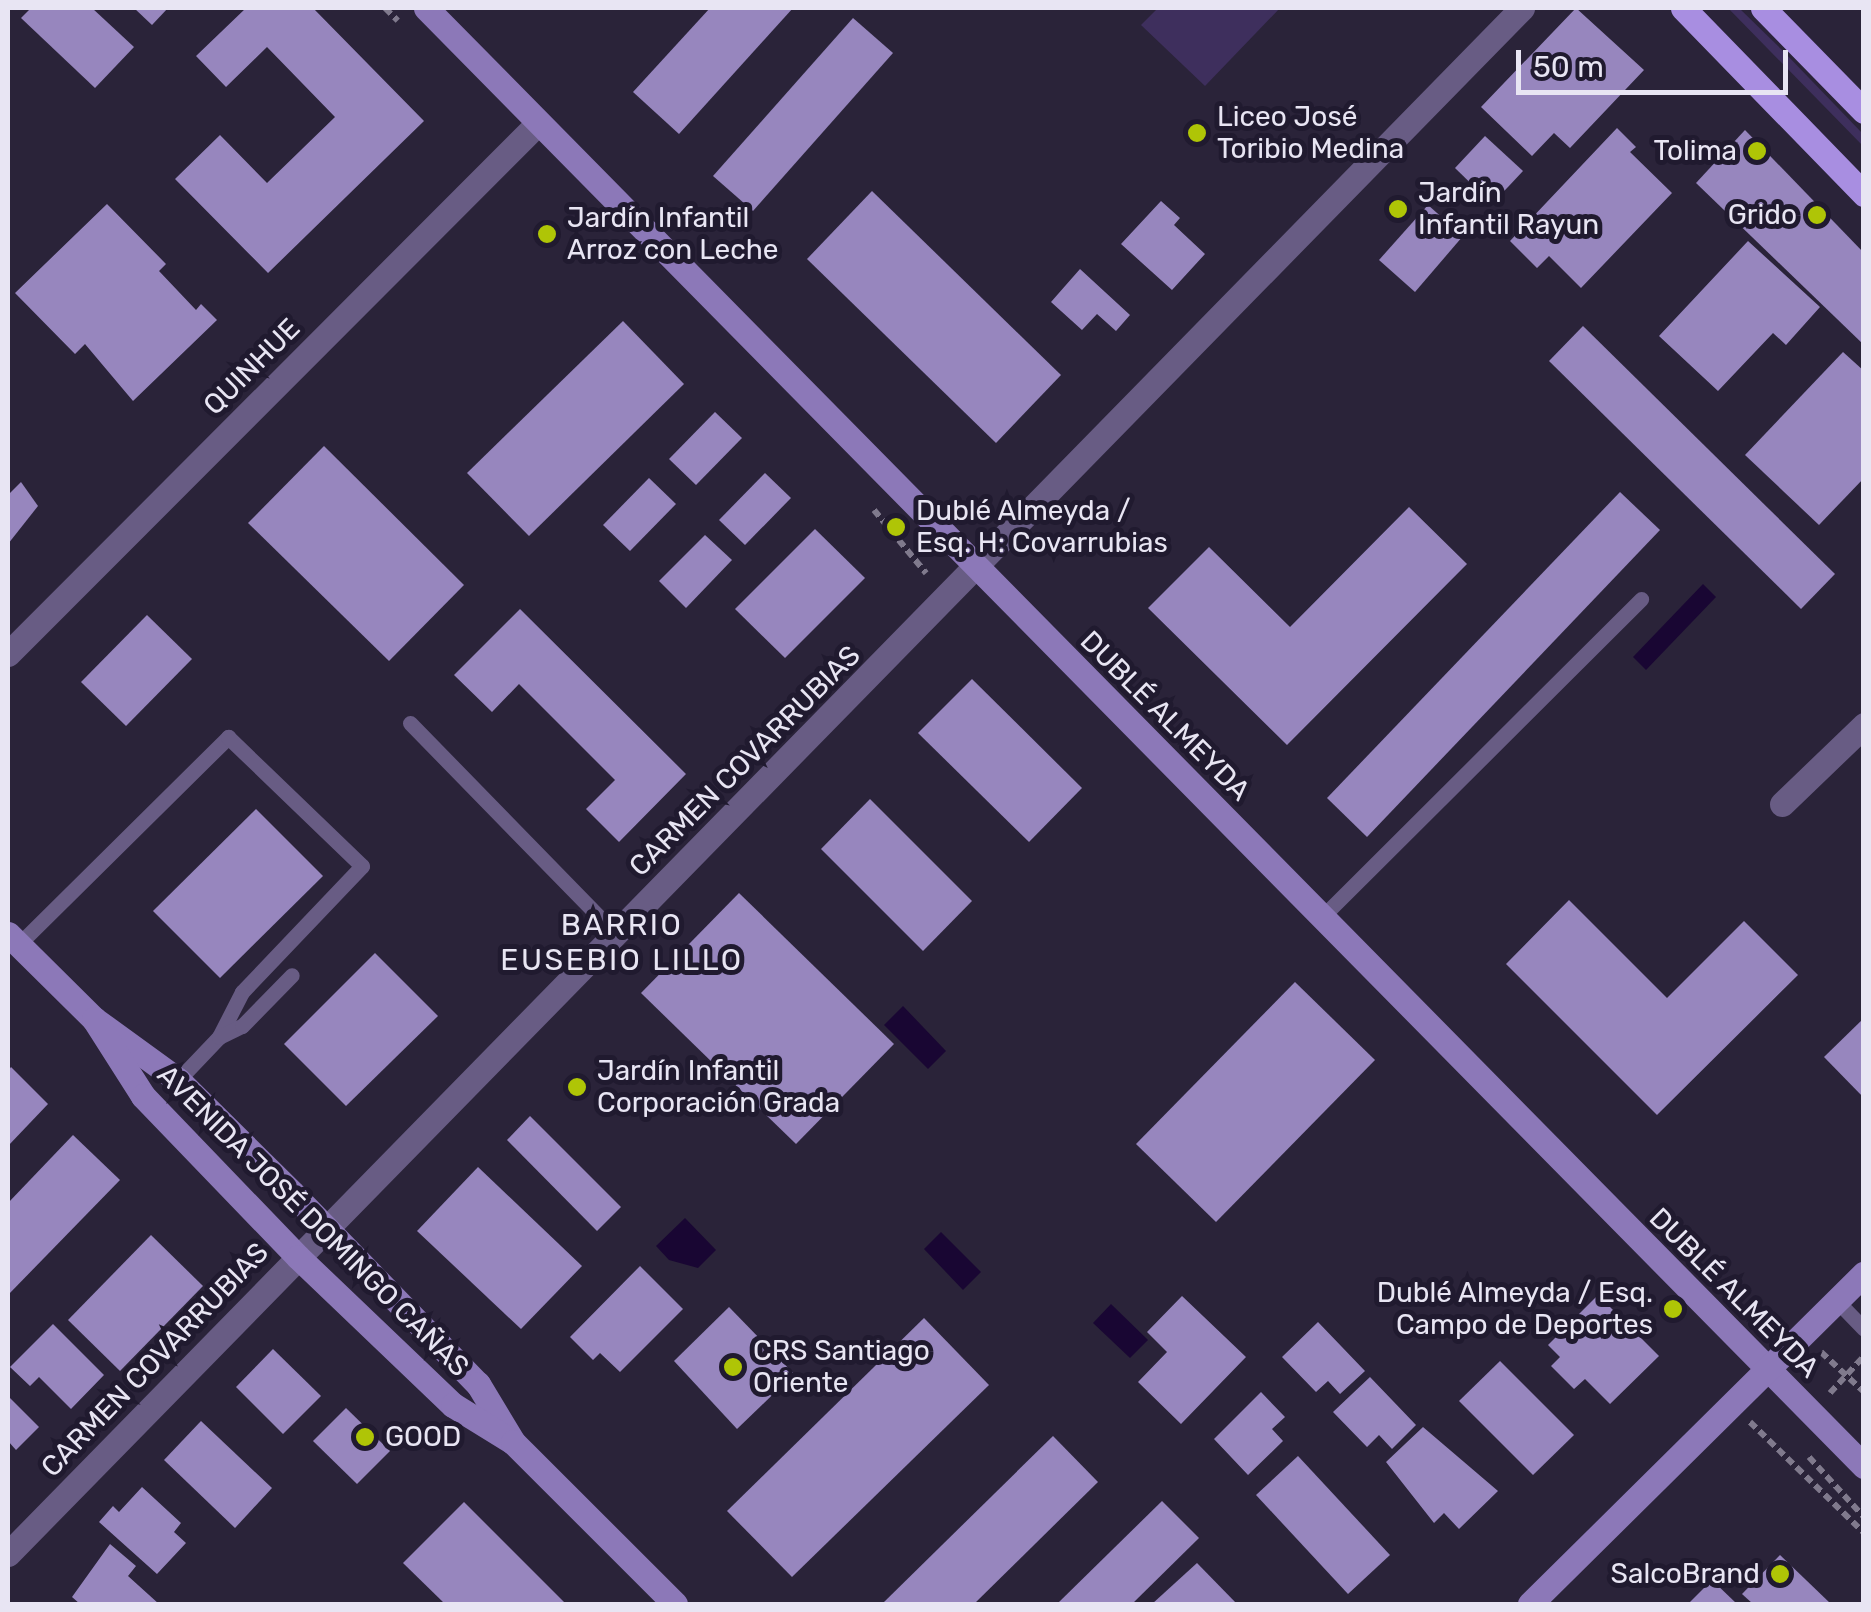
<!DOCTYPE html>
<meta charset="utf-8">
<style>
body{margin:0}
#map{position:relative;width:1871px;height:1612px;overflow:hidden;background:#2a2339;font-family:Rubik,sans-serif}
div>[style]{position:absolute}
.green>*{inset:0;background:#3e2f5d}
.water>*{inset:0;background:#190633}
.building>*{inset:0;background:#9786be}
.path>*{height:6px;margin-top:-3px;transform-origin:0;background:repeating-linear-gradient(90deg,#807a8d 0 8px,transparent 0 13px)}
.lane>*{height:15px;margin:-7.5px;padding:0 7.5px;transform-origin:7.5px;border-radius:7.5px;background:#685c84}
.street>*{height:25px;margin:-12.5px;padding:0 12.5px;transform-origin:12.5px;border-radius:12.5px;background:#685c84}
.secondary>*{height:25px;margin:-12.5px;padding:0 12.5px;transform-origin:12.5px;border-radius:12.5px;background:#8c78b8}
.primary>*{height:25px;margin:-12.5px;padding:0 12.5px;transform-origin:12.5px;border-radius:12.5px;background:#a88ee1}
.dots>*{width:28px;height:28px;translate:-50% -50%;box-sizing:border-box;border:5px solid #201a2f;border-radius:50%}
span{translate:-50% -50%;white-space:nowrap;text-align:center;line-height:1.15;-webkit-text-stroke:10px #201a2f;paint-order:stroke}
.poi-label{font-size:28px;color:#e8e5f3}
.left{translate:0 -50%;text-align:left}
.right{translate:-100% -50%;text-align:right}
.street-label{font-size:28px;color:#e8e5f3}
.neighbourhood-label{font-size:30px;color:#e8e5f3;letter-spacing:2.5px}
.frame{position:absolute;inset:0;border:10px solid #e8e5f3;pointer-events:none}
.scale{position:absolute;left:1516px;top:50px;width:272px;height:45px;box-sizing:border-box;border:5px solid #e8e5f3;border-top:0;padding-left:12px;font-size:30px;line-height:35px;white-space:nowrap;color:#e8e5f3;-webkit-text-stroke:8px #201a2f;paint-order:stroke}
</style>
<div id="map">
<div class="green">
<div style="clip-path:polygon(1158px 8px,1280px 8px,1205px 86px,1141px 25px)"></div>
<div style="clip-path:polygon(1728px 8px,1739px 8px,1784px 52px,1863px 134px,1863px 146px)"></div>
</div>
<div class="water">
<div style="clip-path:polygon(1703px 584px,1716px 597px,1646px 670px,1633px 657px)"></div>
<div style="clip-path:polygon(903px 1006px,946px 1051px,928px 1069px,884px 1025px)"></div>
<div style="clip-path:polygon(685px 1218px,716px 1250px,698px 1268px,669px 1260px,656px 1246px)"></div>
<div style="clip-path:polygon(941px 1232px,981px 1272px,963px 1290px,924px 1249px)"></div>
<div style="clip-path:polygon(1111px 1304px,1148px 1340px,1130px 1358px,1093px 1323px)"></div>
</div>
<div class="building">
<div style="clip-path:polygon(31px 8px,92px 8px,134px 47px,95px 88px,21px 18px)"></div>
<div style="clip-path:polygon(134px 8px,168px 8px,152px 25px)"></div>
<div style="clip-path:polygon(246px 8px,313px 8px,424px 121px,268px 273px,175px 179px,220px 135px,267px 183px,335px 117px,267px 47px,226px 87px,196px 56px)"></div>
<div style="clip-path:polygon(710px 8px,793px 8px,679px 134px,633px 92px)"></div>
<div style="clip-path:polygon(1576px 8px,1644px 70px,1570px 148px,1554px 133px,1532px 156px,1481px 107px)"></div>
<div style="clip-path:polygon(853px 18px,893px 53px,753px 211px,713px 176px)"></div>
<div style="clip-path:polygon(1617px 128px,1636px 147px,1630px 152px,1672px 193px,1581px 288px,1549px 256px,1537px 268px,1510px 241px)"></div>
<div style="clip-path:polygon(1745px 130px,1864px 253px,1864px 345px,1696px 183px)"></div>
<div style="clip-path:polygon(1485px 136px,1523px 171px,1492px 204px,1455px 168px)"></div>
<div style="clip-path:polygon(872px 191px,1061px 375px,996px 443px,807px 259px)"></div>
<div style="clip-path:polygon(1161px 201px,1180px 218px,1174px 225px,1205px 254px,1172px 290px,1121px 244px)"></div>
<div style="clip-path:polygon(107px 204px,166px 264px,159px 271px,196px 310px,201px 304px,217px 320px,133px 401px,85px 344px,75px 354px,15px 293px)"></div>
<div style="clip-path:polygon(1428px 205px,1463px 236px,1415px 292px,1379px 260px)"></div>
<div style="clip-path:polygon(1748px 241px,1820px 307px,1786px 345px,1773px 333px,1718px 391px,1659px 336px)"></div>
<div style="clip-path:polygon(1080px 269px,1130px 315px,1116px 331px,1097px 314px,1082px 330px,1051px 302px)"></div>
<div style="clip-path:polygon(623px 321px,684px 384px,529px 536px,467px 473px)"></div>
<div style="clip-path:polygon(1583px 326px,1835px 574px,1801px 609px,1549px 361px)"></div>
<div style="clip-path:polygon(1843px 352px,1864px 371px,1864px 478px,1819px 525px,1745px 455px)"></div>
<div style="clip-path:polygon(715px 412px,742px 438px,696px 485px,669px 459px)"></div>
<div style="clip-path:polygon(324px 446px,464px 585px,389px 661px,248px 523px)"></div>
<div style="clip-path:polygon(765px 473px,791px 498px,745px 545px,719px 520px)"></div>
<div style="clip-path:polygon(649px 478px,676px 504px,630px 551px,603px 525px)"></div>
<div style="clip-path:polygon(21px 482px,38px 506px,8px 544px,8px 495px)"></div>
<div style="clip-path:polygon(1620px 492px,1660px 530px,1367px 837px,1327px 798px)"></div>
<div style="clip-path:polygon(1409px 507px,1467px 564px,1287px 745px,1148px 608px,1209px 547px,1290px 627px)"></div>
<div style="clip-path:polygon(815px 529px,865px 578px,785px 658px,735px 609px)"></div>
<div style="clip-path:polygon(705px 535px,732px 560px,686px 608px,659px 581px)"></div>
<div style="clip-path:polygon(520px 609px,686px 774px,619px 842px,586px 809px,615px 780px,519px 684px,492px 712px,454px 675px)"></div>
<div style="clip-path:polygon(147px 615px,192px 659px,126px 726px,81px 682px)"></div>
<div style="clip-path:polygon(972px 679px,1082px 788px,1029px 842px,918px 733px)"></div>
<div style="clip-path:polygon(870px 799px,972px 901px,923px 951px,821px 849px)"></div>
<div style="clip-path:polygon(256px 809px,323px 876px,220px 978px,153px 911px)"></div>
<div style="clip-path:polygon(739px 893px,894px 1044px,796px 1144px,641px 993px)"></div>
<div style="clip-path:polygon(1569px 900px,1667px 998px,1744px 921px,1798px 975px,1657px 1115px,1506px 964px)"></div>
<div style="clip-path:polygon(375px 953px,438px 1016px,346px 1106px,284px 1044px)"></div>
<div style="clip-path:polygon(1295px 982px,1375px 1060px,1216px 1222px,1136px 1144px)"></div>
<div style="clip-path:polygon(1864px 1018px,1864px 1098px,1824px 1057px)"></div>
<div style="clip-path:polygon(11px 1067px,48px 1104px,8px 1146px,8px 1071px)"></div>
<div style="clip-path:polygon(530px 1116px,621px 1207px,597px 1231px,507px 1140px)"></div>
<div style="clip-path:polygon(73px 1135px,120px 1180px,8px 1295px,8px 1203px)"></div>
<div style="clip-path:polygon(478px 1167px,582px 1266px,521px 1329px,417px 1231px)"></div>
<div style="clip-path:polygon(151px 1235px,203px 1286px,120px 1371px,68px 1320px)"></div>
<div style="clip-path:polygon(640px 1266px,683px 1309px,620px 1372px,600px 1353px,593px 1360px,570px 1337px)"></div>
<div style="clip-path:polygon(1598px 1295px,1659px 1356px,1610px 1404px,1585px 1379px,1574px 1389px,1551px 1366px,1560px 1357px,1548px 1345px)"></div>
<div style="clip-path:polygon(1182px 1296px,1246px 1357px,1181px 1424px,1138px 1382px,1167px 1352px,1147px 1332px)"></div>
<div style="clip-path:polygon(729px 1307px,794px 1374px,737px 1429px,674px 1361px)"></div>
<div style="clip-path:polygon(924px 1318px,989px 1385px,792px 1577px,727px 1511px)"></div>
<div style="clip-path:polygon(1318px 1322px,1365px 1371px,1340px 1394px,1328px 1381px,1316px 1392px,1282px 1357px)"></div>
<div style="clip-path:polygon(53px 1324px,104px 1375px,71px 1409px,39px 1377px,30px 1386px,10px 1367px)"></div>
<div style="clip-path:polygon(273px 1349px,321px 1396px,283px 1434px,236px 1387px)"></div>
<div style="clip-path:polygon(1500px 1361px,1574px 1435px,1533px 1475px,1459px 1401px)"></div>
<div style="clip-path:polygon(1370px 1377px,1416px 1425px,1392px 1449px,1379px 1435px,1367px 1447px,1333px 1412px)"></div>
<div style="clip-path:polygon(1261px 1392px,1285px 1417px,1272px 1429px,1283px 1441px,1248px 1475px,1214px 1439px)"></div>
<div style="clip-path:polygon(8px 1396px,39px 1427px,16px 1450px,8px 1441px)"></div>
<div style="clip-path:polygon(346px 1408px,390px 1451px,357px 1484px,313px 1441px)"></div>
<div style="clip-path:polygon(201px 1421px,272px 1488px,235px 1528px,164px 1460px)"></div>
<div style="clip-path:polygon(1423px 1427px,1498px 1491px,1459px 1529px,1444px 1513px,1434px 1523px,1386px 1462px)"></div>
<div style="clip-path:polygon(1053px 1436px,1098px 1482px,974px 1604px,882px 1604px)"></div>
<div style="clip-path:polygon(1298px 1456px,1390px 1555px,1348px 1594px,1256px 1495px)"></div>
<div style="clip-path:polygon(142px 1487px,181px 1523px,174px 1532px,186px 1543px,157px 1574px,99px 1522px,113px 1506px,119px 1512px)"></div>
<div style="clip-path:polygon(1162px 1501px,1199px 1538px,1132px 1604px,1057px 1604px)"></div>
<div style="clip-path:polygon(464px 1502px,566px 1604px,445px 1604px,403px 1563px)"></div>
<div style="clip-path:polygon(110px 1544px,136px 1566px,128px 1576px,159px 1604px,80px 1604px,72px 1597px)"></div>
<div style="clip-path:polygon(1780px 1555px,1831px 1604px,1753px 1604px,1742px 1594px)"></div>
<div style="clip-path:polygon(1197px 1563px,1237px 1604px,1152px 1604px)"></div>
<div style="clip-path:polygon(1712px 1580px,1737px 1604px,1688px 1604px)"></div>
</div>
<div class="path">
<div style="left:385px;top:8px;width:18px;rotate:45deg"></div>
<div style="left:874px;top:510px;width:82px;rotate:50.5deg"></div>
<div style="left:1821px;top:1352px;width:59px;rotate:42.9deg"></div>
<div style="left:1830px;top:1393px;width:50px;rotate:-47.4deg"></div>
<div style="left:1750px;top:1422px;width:159px;rotate:44.2deg"></div>
<div style="left:1809px;top:1457px;width:81px;rotate:47.5deg"></div>
</div>
<div class="lane">
<div style="left:410px;top:723px;width:295px;rotate:45.7deg"></div>
<div style="left:1321px;top:918px;width:452px;rotate:-44.9deg"></div>
<div style="left:18px;top:945px;width:296px;rotate:-44.7deg"></div>
<div style="left:228px;top:737px;width:186px;rotate:43.9deg"></div>
<div style="left:362px;top:866px;width:174px;rotate:133.6deg"></div>
<div style="left:242px;top:992px;width:51px;rotate:117.1deg"></div>
<div style="left:219px;top:1037px;width:59px;rotate:133.6deg"></div>
<div style="left:219px;top:1037px;width:25px;rotate:-26deg"></div>
<div style="left:242px;top:1026px;width:71px;rotate:-45.6deg"></div>
<div style="left:1836px;top:1300px;width:40px;rotate:46deg"></div>
</div>
<div class="street">
<div style="left:8px;top:654px;width:750px;rotate:-45.05deg"></div>
<div style="left:1782px;top:804px;width:114px;rotate:-43.9deg"></div>
<div style="left:8px;top:1554px;width:2164px;rotate:-45.6deg"></div>
</div>
<div class="secondary">
<div style="left:426px;top:8px;width:2048px;rotate:45.4deg"></div>
<div style="left:8px;top:934px;width:121px;rotate:44.7deg"></div>
<div style="left:94px;top:1019px;width:104px;rotate:36deg"></div>
<div style="left:178px;top:1080px;width:161px;rotate:44.7deg"></div>
<div style="left:292px;top:1193px;width:267px;rotate:45.8deg"></div>
<div style="left:478px;top:1384px;width:68px;rotate:58.9deg"></div>
<div style="left:94px;top:1019px;width:91px;rotate:57.5deg"></div>
<div style="left:143px;top:1096px;width:223px;rotate:46.1deg"></div>
<div style="left:298px;top:1257px;width:214px;rotate:43.7deg"></div>
<div style="left:453px;top:1405px;width:70px;rotate:31.7deg"></div>
<div style="left:513px;top:1442px;width:229px;rotate:45deg"></div>
<div style="left:1530px;top:1604px;width:470px;rotate:-44.7deg"></div>
</div>
<div class="primary">
<div style="left:1683px;top:8px;width:260px;rotate:45.8deg"></div>
<div style="left:1763px;top:8px;width:144px;rotate:45.6deg"></div>
</div>
<div class="dots">
<div style="left:1197px;top:133px;background:#afc506"></div>
<div style="left:1757px;top:151px;background:#afc506"></div>
<div style="left:1398px;top:209px;background:#afc506"></div>
<div style="left:1817px;top:215px;background:#afc506"></div>
<div style="left:547px;top:234px;background:#afc506"></div>
<div style="left:896px;top:527px;background:#afc506"></div>
<div style="left:577px;top:1087px;background:#afc506"></div>
<div style="left:1673px;top:1309px;background:#afc506"></div>
<div style="left:733px;top:1367px;background:#afc506"></div>
<div style="left:365px;top:1437px;background:#afc506"></div>
<div style="left:1780px;top:1574px;background:#afc506"></div>
</div>
<div class="poi-label">
<span class="left" style="left:1217px;top:133px">Liceo José<br>Toribio Medina</span>
<span class="right" style="left:1737px;top:151px">Tolima</span>
<span class="left" style="left:1418px;top:209px">Jardín<br>Infantil Rayun</span>
<span class="right" style="left:1797px;top:215px">Grido</span>
<span class="left" style="left:567px;top:234px">Jardín Infantil<br>Arroz con Leche</span>
<span class="left" style="left:916px;top:527px">Dublé Almeyda /<br>Esq. H: Covarrubias</span>
<span class="left" style="left:597px;top:1087px">Jardín Infantil<br>Corporación Grada</span>
<span class="right" style="left:1653px;top:1309px">Dublé Almeyda / Esq.<br>Campo de Deportes</span>
<span class="left" style="left:753px;top:1367px">CRS Santiago<br>Oriente</span>
<span class="left" style="left:385px;top:1437px">GOOD</span>
<span class="right" style="left:1760px;top:1574px">SalcoBrand</span>
</div>
<div class="street-label">
<span style="left:252px;top:367px;rotate:-45deg">QUINHUE</span>
<span style="left:1165px;top:716px;rotate:45deg">DUBLÉ ALMEYDA</span>
<span style="left:745px;top:761px;rotate:-45deg">CARMEN COVARRUBIAS</span>
<span style="left:313px;top:1221px;rotate:45deg">AVENIDA JOSÉ DOMINGO CAÑAS</span>
<span style="left:1734px;top:1293px;rotate:45deg">DUBLÉ ALMEYDA</span>
<span style="left:155px;top:1360px;rotate:-46deg">CARMEN COVARRUBIAS</span>
</div>
<div class="neighbourhood-label">
<span style="left:622px;top:942px">BARRIO<br>EUSEBIO LILLO</span>
</div>
<div class="frame"></div>
<div class="scale">50 m</div>
</div>
